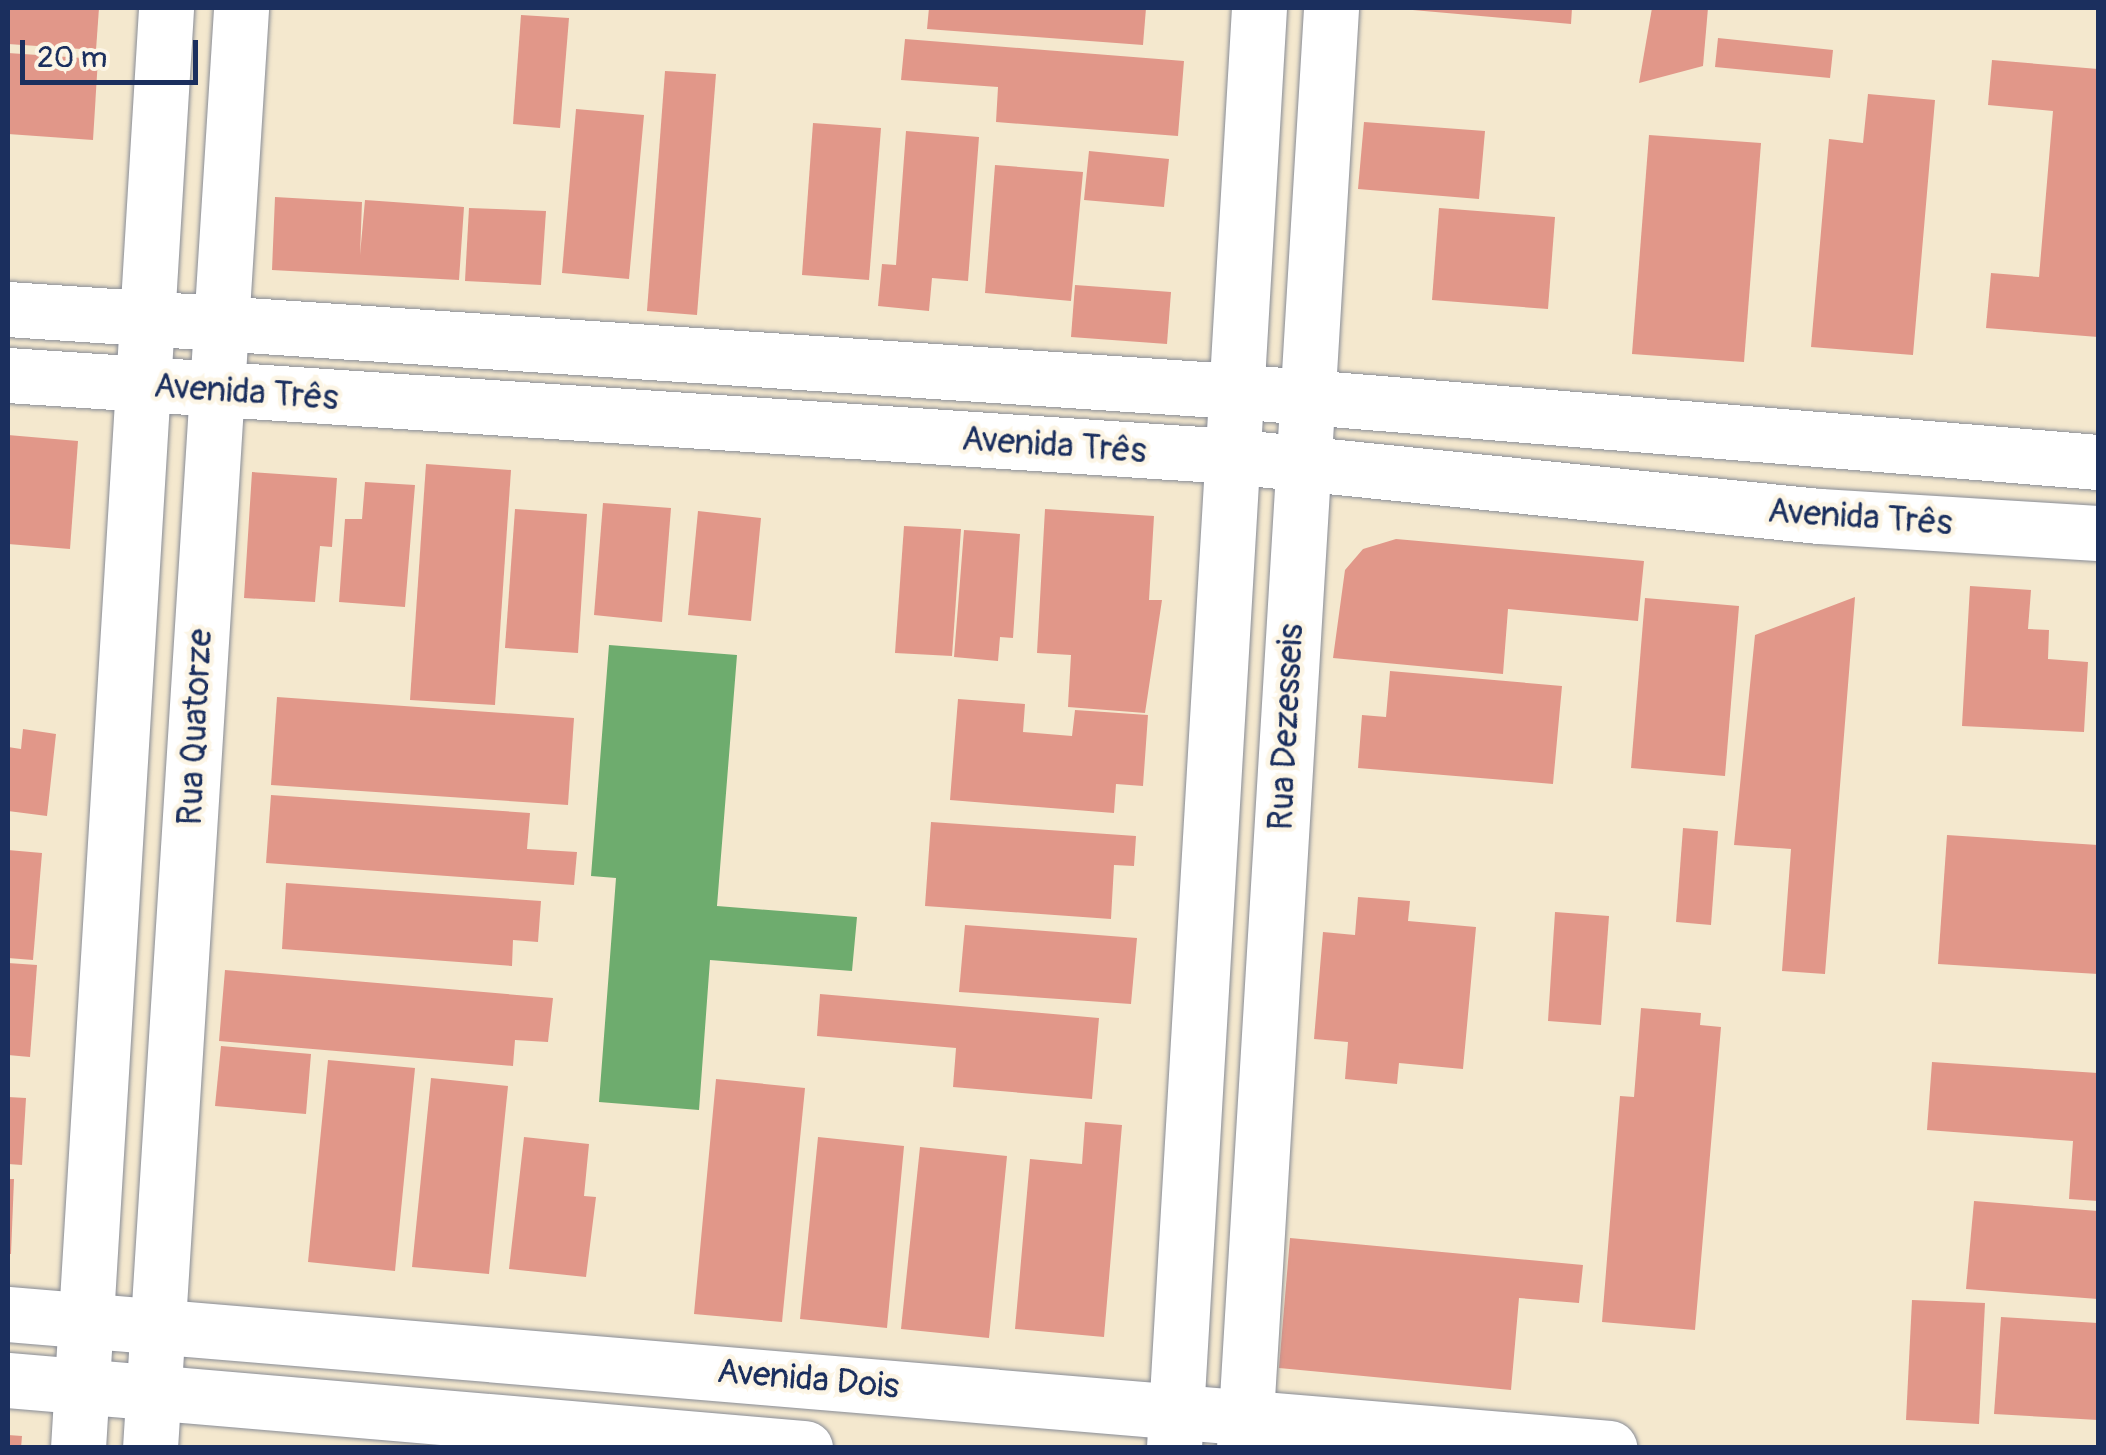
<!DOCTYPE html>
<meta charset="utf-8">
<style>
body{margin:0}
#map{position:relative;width:2106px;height:1455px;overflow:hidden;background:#f4e8ce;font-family:Pangolin,sans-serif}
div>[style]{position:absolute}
.forest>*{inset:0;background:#6eac6e}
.building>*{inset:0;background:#e19789}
.roads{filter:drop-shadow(0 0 2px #888c96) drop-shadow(0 0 2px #888c96)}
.minor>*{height:55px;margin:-27.5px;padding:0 27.5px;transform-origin:27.5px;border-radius:27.5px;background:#fff}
span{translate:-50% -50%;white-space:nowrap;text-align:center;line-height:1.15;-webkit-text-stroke:9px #fcf5e5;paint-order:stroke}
.street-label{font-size:35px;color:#1b2f5e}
.frame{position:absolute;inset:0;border:10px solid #1b2f5e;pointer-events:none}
.scale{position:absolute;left:20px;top:40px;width:178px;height:45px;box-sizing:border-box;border:5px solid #1b2f5e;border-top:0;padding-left:12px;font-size:30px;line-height:35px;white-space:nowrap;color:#1b2f5e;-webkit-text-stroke:8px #fcf5e5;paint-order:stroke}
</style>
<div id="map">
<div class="forest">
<div style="clip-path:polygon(609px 645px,737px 655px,717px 906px,857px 917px,852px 971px,710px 960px,699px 1110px,599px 1102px,616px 878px,591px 876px)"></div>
</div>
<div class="building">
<div style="clip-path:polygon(8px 8px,99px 8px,96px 50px,8px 44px)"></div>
<div style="clip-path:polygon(929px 8px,1146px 8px,1143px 45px,927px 29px)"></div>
<div style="clip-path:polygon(1390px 8px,1572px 8px,1571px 24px)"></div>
<div style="clip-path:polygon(1652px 8px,1708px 8px,1703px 66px,1639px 83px)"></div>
<div style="clip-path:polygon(521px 15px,569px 18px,560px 128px,513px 124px)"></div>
<div style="clip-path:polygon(1718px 38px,1833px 50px,1830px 78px,1715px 67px)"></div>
<div style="clip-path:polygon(905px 39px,1184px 61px,1178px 136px,996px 122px,998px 87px,901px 80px)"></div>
<div style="clip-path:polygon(8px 53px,98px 59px,93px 140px,8px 134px)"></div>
<div style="clip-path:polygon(1992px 60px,2098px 69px,2098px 337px,1986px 328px,1991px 273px,2039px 277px,2053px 111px,1988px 105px)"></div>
<div style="clip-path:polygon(665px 71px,716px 74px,697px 315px,647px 311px)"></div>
<div style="clip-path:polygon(1868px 94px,1935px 100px,1913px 355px,1811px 347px,1829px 139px,1863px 143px)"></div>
<div style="clip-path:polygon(576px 109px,644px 115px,629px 279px,562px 273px)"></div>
<div style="clip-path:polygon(1364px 122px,1485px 131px,1479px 199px,1358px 189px)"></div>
<div style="clip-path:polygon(813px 123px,881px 128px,869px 280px,802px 275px)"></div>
<div style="clip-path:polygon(906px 131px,979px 137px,968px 281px,932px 278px,929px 311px,878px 306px,882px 264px,896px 265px)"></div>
<div style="clip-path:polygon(1649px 135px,1761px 143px,1744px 362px,1632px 354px)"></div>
<div style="clip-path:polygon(1089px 151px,1169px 159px,1164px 207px,1084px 200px)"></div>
<div style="clip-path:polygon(995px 165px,1083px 172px,1071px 301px,985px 293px)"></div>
<div style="clip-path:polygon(275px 197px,362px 202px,360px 255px,365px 200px,464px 207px,459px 280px,272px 270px)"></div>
<div style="clip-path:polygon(469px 208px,546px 211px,541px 285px,465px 281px)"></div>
<div style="clip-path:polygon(1439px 208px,1555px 217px,1548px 309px,1432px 300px)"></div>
<div style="clip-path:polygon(1075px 285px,1171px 292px,1167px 344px,1071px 337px)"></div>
<div style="clip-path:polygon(8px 435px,78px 441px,70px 549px,8px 544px)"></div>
<div style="clip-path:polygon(426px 464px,511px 470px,495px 705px,410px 700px)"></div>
<div style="clip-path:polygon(252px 472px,337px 478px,332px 547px,320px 546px,315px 602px,244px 598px)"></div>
<div style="clip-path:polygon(365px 482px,415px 485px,405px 607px,339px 602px,345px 519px,362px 519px)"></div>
<div style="clip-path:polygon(603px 503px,671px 508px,662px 622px,594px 615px)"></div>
<div style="clip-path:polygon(515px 509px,587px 514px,578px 653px,505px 648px)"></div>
<div style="clip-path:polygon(1045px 509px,1154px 516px,1149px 600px,1162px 600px,1145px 713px,1068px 707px,1071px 655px,1037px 653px)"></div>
<div style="clip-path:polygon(698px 511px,761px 518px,751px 621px,688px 615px)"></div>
<div style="clip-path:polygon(904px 526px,961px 529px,952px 656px,895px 653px)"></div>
<div style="clip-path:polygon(964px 530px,1020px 534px,1013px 638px,1000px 637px,998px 661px,954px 657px)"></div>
<div style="clip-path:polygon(1396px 539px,1644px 561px,1638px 621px,1508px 609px,1503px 674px,1333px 658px,1345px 570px,1363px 549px)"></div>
<div style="clip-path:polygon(1970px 586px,2031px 590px,2028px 629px,2049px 630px,2048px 659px,2088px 662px,2084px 732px,1962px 726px)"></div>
<div style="clip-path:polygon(1855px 597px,1825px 974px,1782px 971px,1791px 849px,1734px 845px,1755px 635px)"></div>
<div style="clip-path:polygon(1645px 598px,1739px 606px,1725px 776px,1631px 768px)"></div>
<div style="clip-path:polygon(1390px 671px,1562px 686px,1553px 784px,1358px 768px,1362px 715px,1386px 717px)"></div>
<div style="clip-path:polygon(277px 697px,574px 718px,568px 805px,271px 785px)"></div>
<div style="clip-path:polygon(958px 699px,1025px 704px,1023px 732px,1072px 736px,1075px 710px,1148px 715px,1143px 786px,1116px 784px,1114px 813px,950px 800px)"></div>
<div style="clip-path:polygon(23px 729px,56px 734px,47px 816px,8px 811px,8px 747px,21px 749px)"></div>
<div style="clip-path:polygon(271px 795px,530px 813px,527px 849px,577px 852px,574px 885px,266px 863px)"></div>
<div style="clip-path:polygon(931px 822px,1136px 836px,1134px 866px,1114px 865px,1111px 919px,925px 906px)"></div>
<div style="clip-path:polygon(1683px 828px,1718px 831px,1711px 925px,1676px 922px)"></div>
<div style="clip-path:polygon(1947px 835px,2098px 845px,2098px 974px,1938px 964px)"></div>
<div style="clip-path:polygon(8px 850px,42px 853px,33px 960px,8px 958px)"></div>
<div style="clip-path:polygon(286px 883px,541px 901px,538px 942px,513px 940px,512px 966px,282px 949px)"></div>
<div style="clip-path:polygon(1358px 897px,1410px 901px,1408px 921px,1476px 927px,1463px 1069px,1399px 1063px,1397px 1084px,1345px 1079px,1348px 1042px,1314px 1039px,1323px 932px,1355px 935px)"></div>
<div style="clip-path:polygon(1555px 912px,1609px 916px,1601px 1025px,1548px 1021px)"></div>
<div style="clip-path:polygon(965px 925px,1137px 938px,1131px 1004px,959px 992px)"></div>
<div style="clip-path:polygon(8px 963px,37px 965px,30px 1057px,8px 1055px)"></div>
<div style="clip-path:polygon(225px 970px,553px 998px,548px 1042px,515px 1040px,513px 1066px,219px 1041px)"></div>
<div style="clip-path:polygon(820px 994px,1099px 1018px,1092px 1099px,953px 1087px,956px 1048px,817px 1036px)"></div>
<div style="clip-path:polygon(1641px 1008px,1701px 1013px,1700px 1025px,1721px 1027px,1695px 1330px,1602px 1322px,1620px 1096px,1634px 1097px)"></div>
<div style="clip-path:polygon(221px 1046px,311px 1054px,306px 1114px,215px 1106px)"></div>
<div style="clip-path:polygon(328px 1060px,415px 1068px,395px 1271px,308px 1262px)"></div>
<div style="clip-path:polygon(1932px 1062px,2098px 1073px,2098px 1201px,2069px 1199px,2073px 1141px,1927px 1130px)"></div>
<div style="clip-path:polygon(431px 1078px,508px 1086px,489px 1274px,412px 1267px)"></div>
<div style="clip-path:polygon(716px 1079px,805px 1088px,782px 1322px,694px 1314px)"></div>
<div style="clip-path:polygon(8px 1097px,26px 1098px,22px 1165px,8px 1164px)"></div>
<div style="clip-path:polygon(1085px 1122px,1122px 1125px,1104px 1337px,1015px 1329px,1030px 1159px,1082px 1164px)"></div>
<div style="clip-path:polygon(524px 1137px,589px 1144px,584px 1196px,596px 1197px,586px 1277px,509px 1269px)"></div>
<div style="clip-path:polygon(818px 1137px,904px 1146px,887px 1328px,800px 1319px)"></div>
<div style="clip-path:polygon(920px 1147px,1007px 1156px,989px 1338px,901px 1329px)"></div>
<div style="clip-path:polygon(8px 1179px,14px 1179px,11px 1254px,8px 1254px)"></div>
<div style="clip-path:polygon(1974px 1201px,2098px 1211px,2098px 1299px,1966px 1289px)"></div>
<div style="clip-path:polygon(1290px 1238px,1583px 1265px,1579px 1303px,1519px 1298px,1511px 1390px,1279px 1368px)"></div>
<div style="clip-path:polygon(1912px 1300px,1985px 1303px,1979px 1424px,1906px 1420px)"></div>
<div style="clip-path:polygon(2001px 1317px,2098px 1323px,2098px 1420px,1994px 1414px)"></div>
<div style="clip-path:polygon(8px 1435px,22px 1436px,21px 1448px,8px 1448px)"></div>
</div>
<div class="roads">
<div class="minor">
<div style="left:8px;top:309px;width:1229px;rotate:3.83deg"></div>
<div style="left:1234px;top:391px;width:867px;rotate:4.7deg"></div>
<div style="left:8px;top:375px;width:1225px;rotate:3.79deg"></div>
<div style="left:1230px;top:456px;width:592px;rotate:5.82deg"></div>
<div style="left:1819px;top:516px;width:280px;rotate:3.5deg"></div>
<div style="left:8px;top:1314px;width:1607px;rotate:4.78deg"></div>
<div style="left:8px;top:1380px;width:800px;rotate:4.88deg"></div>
<div style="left:1174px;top:1447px;width:1442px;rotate:-86.62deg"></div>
<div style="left:78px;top:1448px;width:1443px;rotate:-86.5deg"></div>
<div style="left:150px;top:1448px;width:1443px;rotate:-86.38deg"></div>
<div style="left:1244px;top:1448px;width:1443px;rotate:-86.54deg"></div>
</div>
</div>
<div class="street-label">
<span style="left:246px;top:392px;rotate:4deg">Avenida Três</span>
<span style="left:1054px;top:445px;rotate:4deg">Avenida Três</span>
<span style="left:1860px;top:517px;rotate:4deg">Avenida Três</span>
<span style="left:195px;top:727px;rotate:-87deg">Rua Quatorze</span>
<span style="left:1286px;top:727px;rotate:-87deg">Rua Dezesseis</span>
<span style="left:808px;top:1379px;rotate:5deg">Avenida Dois</span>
</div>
<div class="frame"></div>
<div class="scale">20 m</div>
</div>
